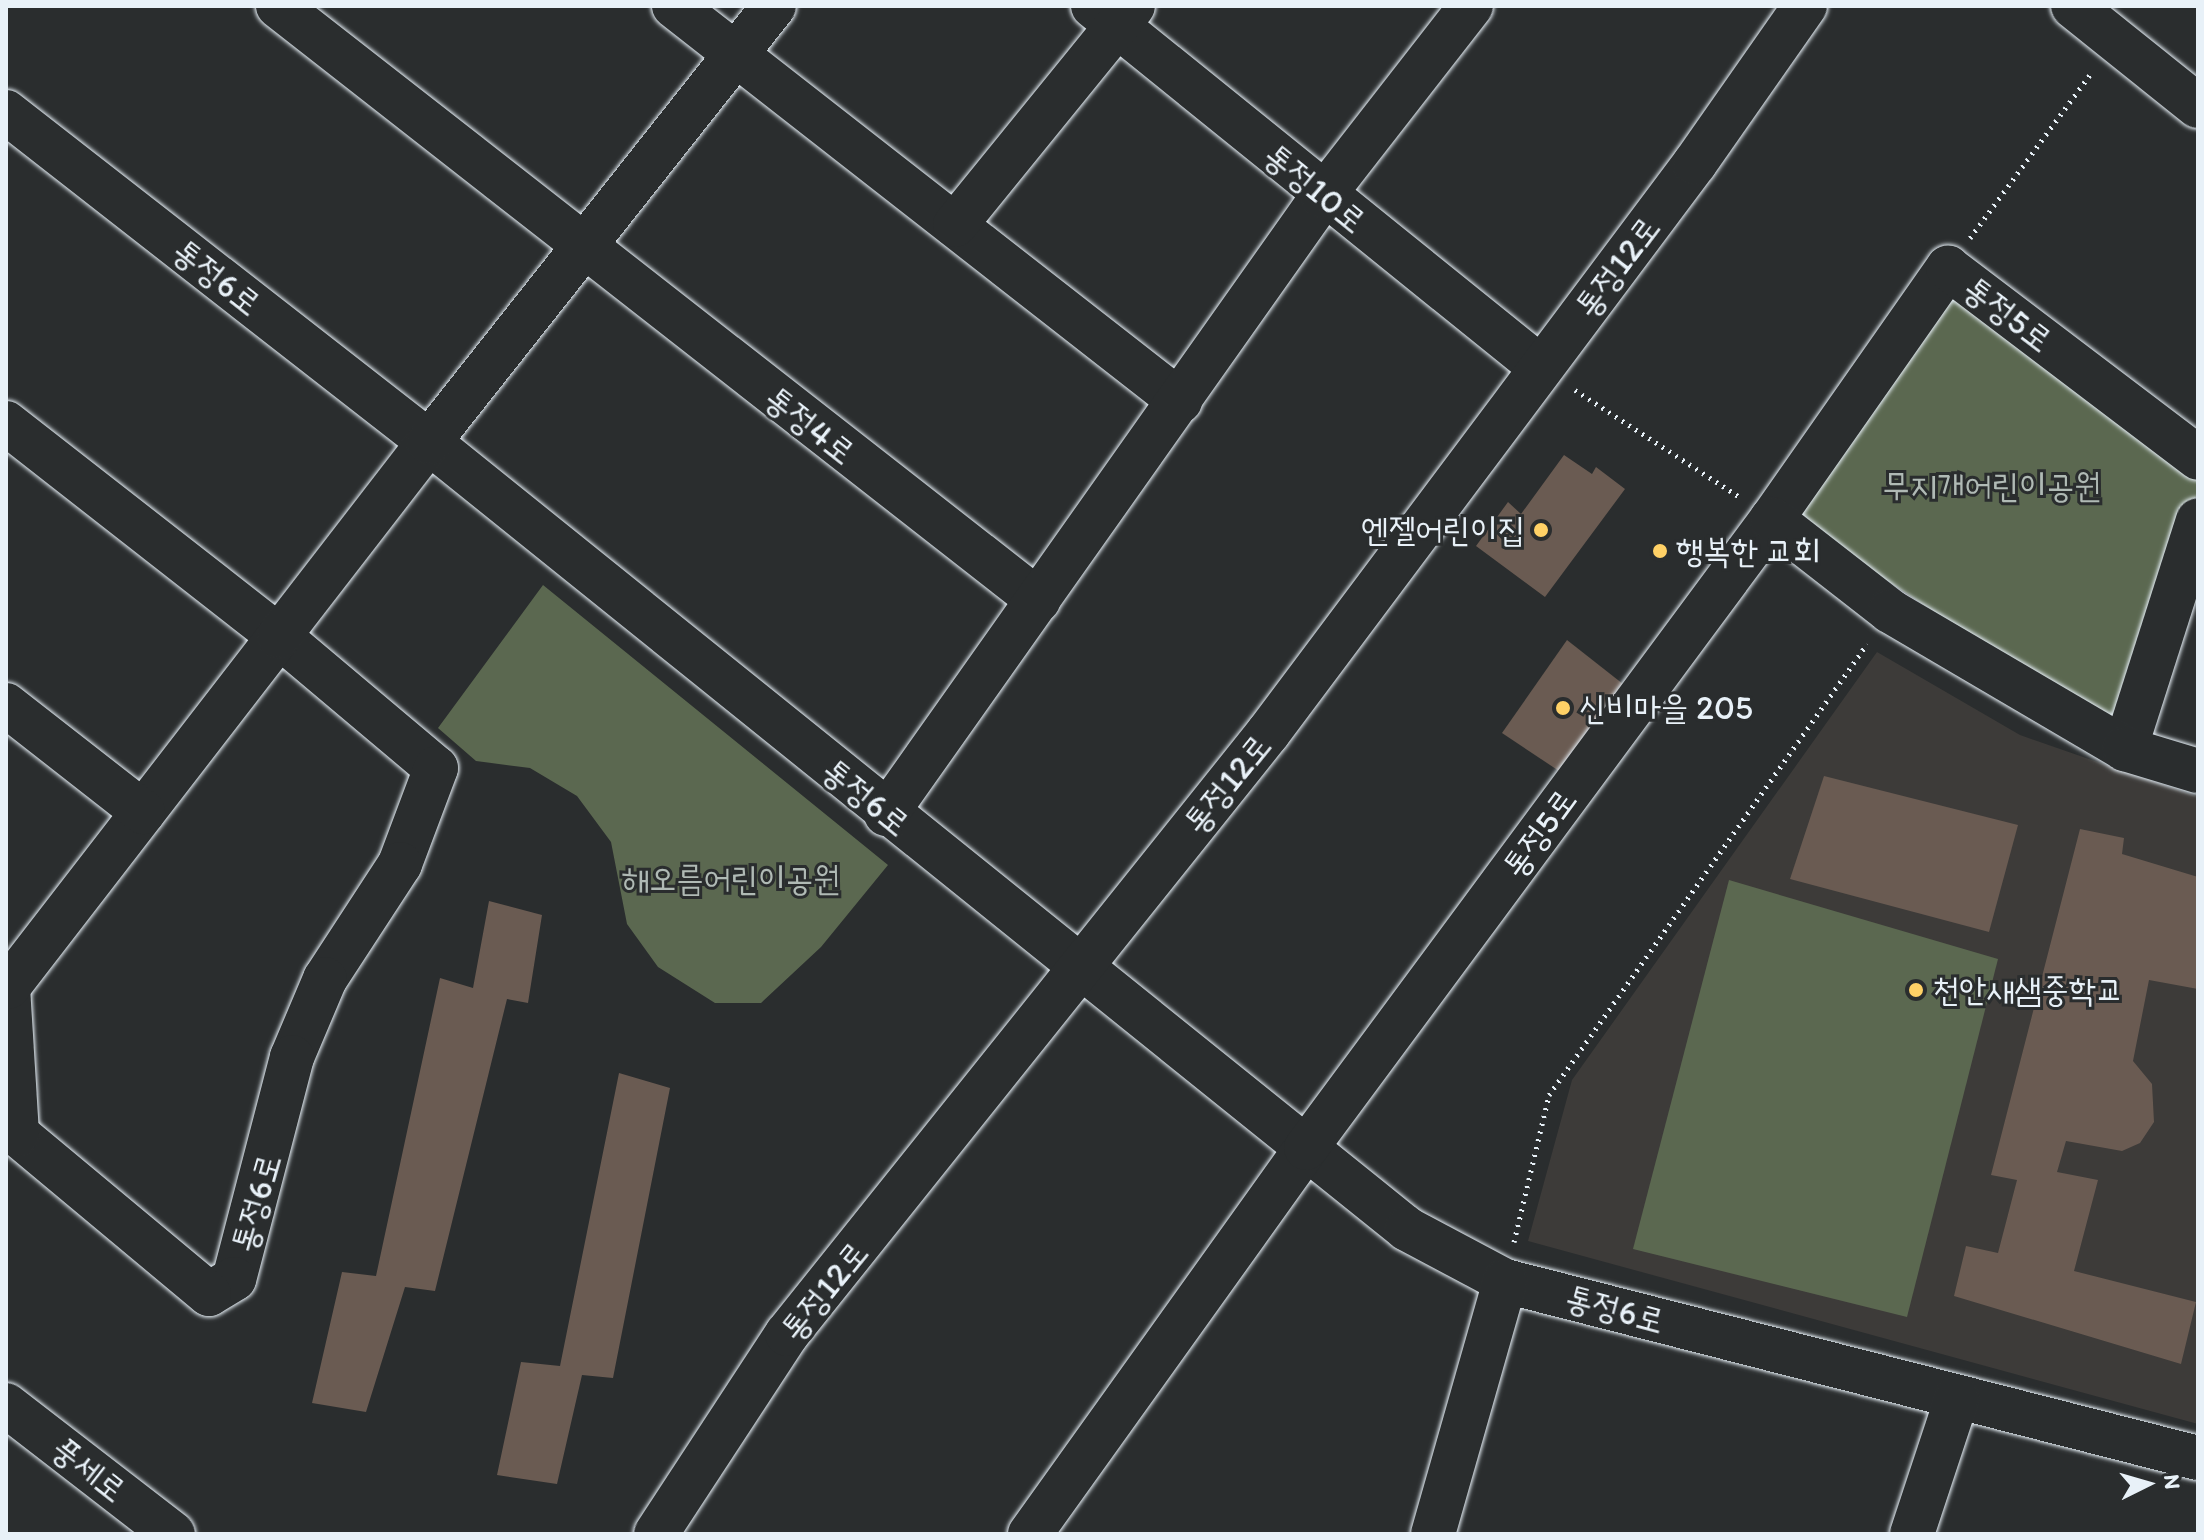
<!DOCTYPE html>
<meta charset="utf-8">
<style>
body{margin:0}
#map{position:relative;width:2204px;height:1540px;overflow:hidden;background:#2a2d2e;font-family:Itim,"Poor Story",sans-serif}
div>[style]{position:absolute}
.built>*{inset:0;background:#3d3b39}
.green>*{inset:0;background:#5b6850}
.building>*{inset:0;background:#6a5b52}
.path>*{height:5px;margin-top:-2.5px;transform-origin:0;background:repeating-linear-gradient(90deg,#e8f1f8 0 2px,transparent 0 8px)}
.roads{filter:drop-shadow(0 0 2px #e8f1f8) drop-shadow(0 0 2px #e8f1f8)}
.minor>*{height:44px;margin:-22px;padding:0 22px;transform-origin:22px;border-radius:22px;background:#2a2d2e}
.tertiary>*{height:44px;margin:-22px;padding:0 22px;transform-origin:22px;border-radius:22px;background:#2a2d2e}
.dots>*{width:22px;height:22px;translate:-50% -50%;box-sizing:border-box;border:4px solid #2a2d2e;border-radius:50%}
span{translate:-50% -50%;white-space:nowrap;text-align:center;line-height:1.15;-webkit-text-stroke:6px #2a2d2e;paint-order:stroke}
.street-label{font-size:34px;color:#e8f1f8}
.park-label{font-size:34px;color:#b0bab5}
.poi-label{font-size:34px;color:#e8f1f8}
.right{translate:-100% -50%;text-align:right}
.left{translate:0 -50%;text-align:left}
.frame{position:absolute;inset:0;border:8px solid #e8f1f8;pointer-events:none}
.north{position:absolute;left:2108px;top:1444px;width:80px;height:80px;-webkit-text-stroke:6px #2a2d2e;paint-order:stroke;rotate:85deg;font-size:22px;font-weight:700;line-height:32px;text-align:center;color:#e8f1f8}
.north::after{content:'';display:block;margin:auto;width:28px;height:36px;background:#e8f1f8;clip-path:polygon(50% 0,100% 100%,50% 72%,0 100%)}
</style>
<div id="map">
<div class="built">
<div style="clip-path:polygon(1877px 652px,2020px 735px,2198px 797px,2198px 1424px,1528px 1241px,1572px 1080px)"></div>
</div>
<div class="green">
<div style="clip-path:polygon(1953px 284px,2198px 470px,2198px 490px,2119px 716px,2093px 716px,1795px 520px)"></div>
<div style="clip-path:polygon(543px 585px,888px 865px,821px 947px,761px 1003px,715px 1003px,658px 967px,627px 924px,611px 842px,577px 796px,530px 768px,476px 761px,438px 728px)"></div>
<div style="clip-path:polygon(1729px 880px,1998px 959px,1907px 1317px,1633px 1249px)"></div>
</div>
<div class="building">
<div style="clip-path:polygon(1564px 455px,1592px 474px,1596px 467px,1625px 489px,1545px 597px,1476px 546px,1508px 502px,1521px 514px)"></div>
<div style="clip-path:polygon(1567px 640px,1623px 684px,1565px 775px,1502px 733px)"></div>
<div style="clip-path:polygon(1824px 776px,2018px 825px,1989px 932px,1790px 879px)"></div>
<div style="clip-path:polygon(2080px 829px,2124px 838px,2122px 854px,2198px 877px,2198px 989px,2149px 980px,2133px 1061px,2152px 1084px,2154px 1122px,2140px 1143px,2122px 1151px,2066px 1141px,2057px 1172px,2098px 1180px,2074px 1271px,2196px 1302px,2181px 1364px,1954px 1296px,1966px 1246px,1998px 1253px,2017px 1180px,1991px 1175px)"></div>
<div style="clip-path:polygon(489px 901px,542px 915px,528px 1003px,507px 999px,435px 1291px,405px 1287px,366px 1412px,312px 1403px,342px 1272px,376px 1276px,440px 978px,473px 988px)"></div>
<div style="clip-path:polygon(619px 1073px,670px 1088px,613px 1378px,582px 1375px,557px 1484px,497px 1475px,521px 1362px,560px 1366px)"></div>
</div>
<div class="path">
<div style="left:1970px;top:238px;width:206px;rotate:-53.7deg"></div>
<div style="left:1575px;top:390px;width:198px;rotate:33deg"></div>
<div style="left:1514px;top:1242px;width:151px;rotate:-76.6deg"></div>
<div style="left:1549px;top:1095px;width:552px;rotate:-54.81deg"></div>
</div>
<div class="roads">
<div class="minor">
<div style="left:278px;top:6px;width:965px;rotate:38.01deg"></div>
<div style="left:674px;top:6px;width:642px;rotate:37.98deg"></div>
<div style="left:1093px;top:6px;width:575px;rotate:38.92deg"></div>
<div style="left:6px;top:112px;width:536px;rotate:37.96deg"></div>
<div style="left:429px;top:442px;width:1255px;rotate:38.82deg"></div>
<div style="left:1407px;top:1229px;width:111px;rotate:28deg"></div>
<div style="left:1505px;top:1281px;width:715px;rotate:14.33deg"></div>
<div style="left:955px;top:225px;width:282px;rotate:-50.9deg"></div>
<div style="left:6px;top:423px;width:346px;rotate:38deg"></div>
<div style="left:279px;top:636px;width:205px;rotate:40.1deg"></div>
<div style="left:436px;top:768px;width:103px;rotate:110.6deg"></div>
<div style="left:400px;top:864px;width:137px;rotate:123.1deg"></div>
<div style="left:325px;top:979px;width:85px;rotate:112.9deg"></div>
<div style="left:292px;top:1057px;width:229px;rotate:104.6deg"></div>
<div style="left:234px;top:1279px;width:29px;rotate:149deg"></div>
<div style="left:209px;top:1294px;width:250px;rotate:-140.2deg"></div>
<div style="left:17px;top:1134px;width:147px;rotate:-93.5deg"></div>
<div style="left:8px;top:987px;width:443px;rotate:-52.3deg"></div>
<div style="left:279px;top:636px;width:245px;rotate:-52.3deg"></div>
<div style="left:429px;top:442px;width:556px;rotate:-51.65deg"></div>
<div style="left:1772px;top:519px;width:307px;rotate:-55deg"></div>
<div style="left:1948px;top:268px;width:314px;rotate:37.2deg"></div>
<div style="left:6px;top:705px;width:174px;rotate:38deg"></div>
<div style="left:2125px;top:749px;width:240px;rotate:-72.3deg"></div>
<div style="left:886px;top:814px;width:757px;rotate:-54.74deg"></div>
<div style="left:1323px;top:196px;width:241px;rotate:-52.1deg"></div>
<div style="left:656px;top:1534px;width:239px;rotate:-56.8deg"></div>
<div style="left:787px;top:1334px;width:770px;rotate:-51.33deg"></div>
<div style="left:1268px;top:733px;width:712px;rotate:-53.16deg"></div>
<div style="left:1695px;top:163px;width:192px;rotate:-55deg"></div>
<div style="left:1030px;top:1534px;width:475px;rotate:-54.4deg"></div>
<div style="left:1306px;top:1148px;width:783px;rotate:-53.47deg"></div>
<div style="left:1772px;top:519px;width:150px;rotate:37.9deg"></div>
<div style="left:1890px;top:611px;width:273px;rotate:30.4deg"></div>
<div style="left:2125px;top:749px;width:76px;rotate:16.8deg"></div>
<div style="left:1433px;top:1534px;width:263px;rotate:-74.1deg"></div>
<div style="left:1912px;top:1534px;width:143px;rotate:-71.7deg"></div>
</div>
<div class="tertiary">
<div style="left:2073px;top:6px;width:160px;rotate:38.7deg"></div>
<div style="left:6px;top:1405px;width:211px;rotate:37.7deg"></div>
</div>
</div>
<div class="dots">
<div style="left:1541px;top:530px;background:#ffd166"></div>
<div style="left:1660px;top:551px;background:#ffd166"></div>
<div style="left:1563px;top:708px;background:#ffd166"></div>
<div style="left:1916px;top:990px;background:#ffd166"></div>
</div>
<div class="street-label">
<span style="left:1315px;top:188px;rotate:39deg">통정10로</span>
<span style="left:1617px;top:267px;rotate:-53deg">통정12로</span>
<span style="left:217px;top:277px;rotate:38deg">통정6로</span>
<span style="left:2008px;top:314px;rotate:37deg">통정5로</span>
<span style="left:810px;top:425px;rotate:38deg">통정4로</span>
<span style="left:1227px;top:784px;rotate:-51deg">통정12로</span>
<span style="left:866px;top:797px;rotate:39deg">통정6로</span>
<span style="left:1539px;top:833px;rotate:-54deg">통정5로</span>
<span style="left:256px;top:1203px;rotate:-74deg">통정6로</span>
<span style="left:824px;top:1291px;rotate:-51deg">통정12로</span>
<span style="left:1615px;top:1309px;rotate:15deg">통정6로</span>
<span style="left:89px;top:1469px;rotate:38deg">풍세로</span>
</div>
<div class="park-label">
<span style="left:1992px;top:486px">무지개어린이공원</span>
<span style="left:731px;top:879px">해오름어린이공원</span>
</div>
<div class="poi-label">
<span class="right" style="left:1525px;top:530px">엔젤어린이집</span>
<span class="left" style="left:1676px;top:551px">행복한 교회</span>
<span class="left" style="left:1579px;top:708px">신비마을 205</span>
<span class="left" style="left:1932px;top:990px">천안새샘중학교</span>
</div>
<div class="frame"></div>
<div class="north">N</div>
</div>
